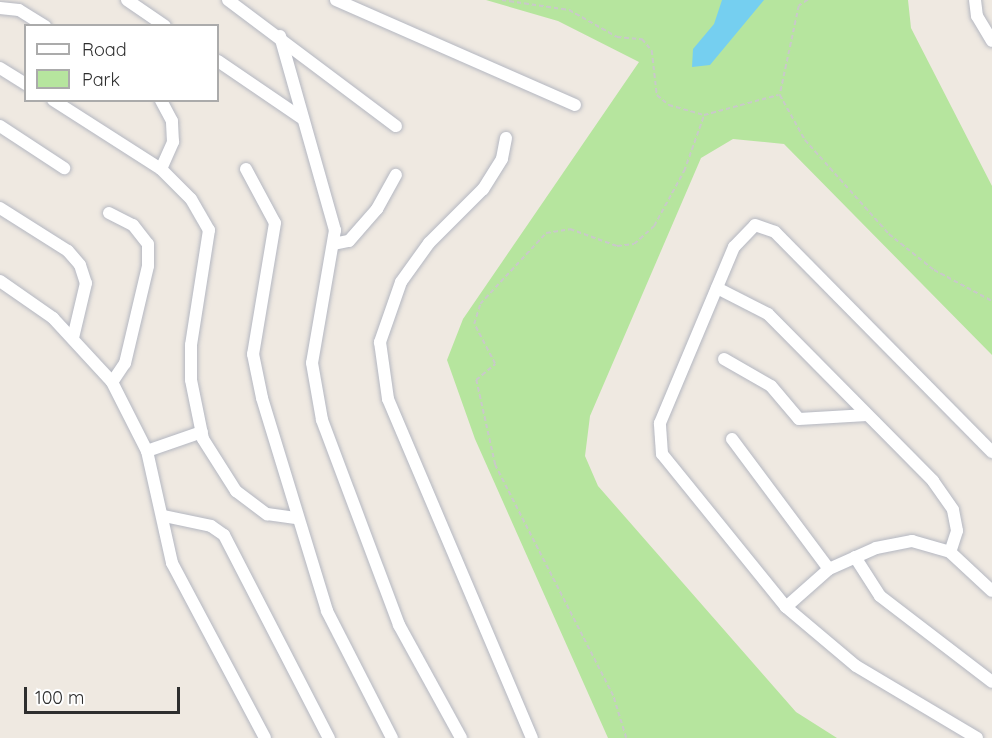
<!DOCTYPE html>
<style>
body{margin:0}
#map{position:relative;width:992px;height:738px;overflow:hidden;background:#efe9e1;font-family:Quicksand,sans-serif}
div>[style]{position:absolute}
.green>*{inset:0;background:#b6e59e}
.water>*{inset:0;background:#75cff0}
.path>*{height:1.5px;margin-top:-0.75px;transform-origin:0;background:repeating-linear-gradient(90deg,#c9c9c9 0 4.5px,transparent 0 7.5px)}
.roads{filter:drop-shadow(0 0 2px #b4b7c1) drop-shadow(0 0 2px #b4b7c1)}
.minor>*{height:12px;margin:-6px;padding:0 6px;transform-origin:6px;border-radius:6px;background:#fff}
span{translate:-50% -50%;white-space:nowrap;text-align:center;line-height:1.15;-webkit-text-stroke:4.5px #fff;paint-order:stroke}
.legend{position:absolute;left:24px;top:24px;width:195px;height:78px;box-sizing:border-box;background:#fff;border:2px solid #ababab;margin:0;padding:8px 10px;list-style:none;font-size:18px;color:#2e2e2e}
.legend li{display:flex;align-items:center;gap:12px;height:30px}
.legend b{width:30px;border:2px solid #ababab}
.scale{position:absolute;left:24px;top:687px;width:156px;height:27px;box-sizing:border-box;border:3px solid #2e2e2e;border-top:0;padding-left:8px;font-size:18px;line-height:21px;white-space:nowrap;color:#2e2e2e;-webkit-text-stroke:4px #fff;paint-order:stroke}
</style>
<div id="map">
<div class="green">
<div style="clip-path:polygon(486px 0,908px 0,911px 28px,992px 186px,992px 355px,784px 144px,733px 139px,701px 158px,590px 416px,585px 456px,598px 486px,796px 712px,837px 738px,608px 738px,475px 439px,447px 360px,463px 319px,639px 62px,558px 21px)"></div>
</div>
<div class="water">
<div style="clip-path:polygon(722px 0,764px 0,710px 65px,692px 67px,693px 49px,714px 24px)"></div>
</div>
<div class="path">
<div style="left:502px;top:0;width:68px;rotate:8.5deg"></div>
<div style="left:569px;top:10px;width:55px;rotate:29.4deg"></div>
<div style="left:617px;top:37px;width:25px;rotate:5deg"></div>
<div style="left:642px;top:39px;width:16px;rotate:50deg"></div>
<div style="left:652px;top:51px;width:44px;rotate:83.5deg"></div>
<div style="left:657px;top:95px;width:16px;rotate:40deg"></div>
<div style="left:669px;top:105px;width:36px;rotate:16deg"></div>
<div style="left:704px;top:115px;width:77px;rotate:-15.1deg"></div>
<div style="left:808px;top:0;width:11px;rotate:146deg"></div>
<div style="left:799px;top:6px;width:91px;rotate:102.1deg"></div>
<div style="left:780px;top:95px;width:51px;rotate:60.9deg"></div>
<div style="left:805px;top:140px;width:126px;rotate:48.2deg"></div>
<div style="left:889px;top:234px;width:58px;rotate:38.7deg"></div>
<div style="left:934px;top:270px;width:66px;rotate:28.1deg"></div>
<div style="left:626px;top:738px;width:44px;rotate:-107.2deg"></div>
<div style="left:613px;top:696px;width:259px;rotate:-117.1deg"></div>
<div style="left:495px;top:465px;width:87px;rotate:-102.6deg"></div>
<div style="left:476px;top:380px;width:25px;rotate:-40deg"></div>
<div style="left:495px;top:364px;width:45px;rotate:-117.7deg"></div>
<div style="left:474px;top:324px;width:21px;rotate:-73deg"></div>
<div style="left:480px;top:304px;width:97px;rotate:-47.1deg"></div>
<div style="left:546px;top:233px;width:24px;rotate:-9deg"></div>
<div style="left:570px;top:229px;width:50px;rotate:19.9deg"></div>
<div style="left:617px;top:246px;width:17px;rotate:-7deg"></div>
<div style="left:634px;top:244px;width:27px;rotate:-42deg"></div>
<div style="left:654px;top:226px;width:63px;rotate:-61.4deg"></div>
<div style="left:684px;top:171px;width:59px;rotate:-70.3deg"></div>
</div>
<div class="roads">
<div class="minor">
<div style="left:127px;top:0;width:46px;rotate:34.4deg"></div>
<div style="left:228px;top:0;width:210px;rotate:36.9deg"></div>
<div style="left:336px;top:0;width:261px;rotate:23.7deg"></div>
<div style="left:975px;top:0;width:16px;rotate:83deg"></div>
<div style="left:977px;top:16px;width:29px;rotate:59deg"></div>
<div style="left:0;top:8px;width:19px;rotate:6deg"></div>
<div style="left:19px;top:10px;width:31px;rotate:32deg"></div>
<div style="left:280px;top:36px;width:202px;rotate:74.2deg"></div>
<div style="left:335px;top:230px;width:135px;rotate:99.8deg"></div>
<div style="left:312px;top:363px;width:58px;rotate:80deg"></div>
<div style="left:322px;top:420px;width:219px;rotate:69.4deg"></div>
<div style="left:399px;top:625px;width:129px;rotate:61.2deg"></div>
<div style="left:218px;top:61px;width:103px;rotate:34.3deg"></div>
<div style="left:0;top:68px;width:31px;rotate:32deg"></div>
<div style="left:53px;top:100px;width:128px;rotate:32.6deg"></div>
<div style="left:161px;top:169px;width:42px;rotate:45deg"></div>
<div style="left:191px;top:199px;width:36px;rotate:60deg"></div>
<div style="left:209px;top:230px;width:116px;rotate:98.9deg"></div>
<div style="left:191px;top:345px;width:35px;rotate:90deg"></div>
<div style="left:191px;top:380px;width:60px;rotate:78.5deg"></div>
<div style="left:203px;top:439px;width:62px;rotate:57.6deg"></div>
<div style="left:236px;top:491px;width:39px;rotate:37deg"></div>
<div style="left:267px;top:514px;width:29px;rotate:8deg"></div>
<div style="left:0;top:126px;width:77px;rotate:33.3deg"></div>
<div style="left:506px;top:138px;width:21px;rotate:101deg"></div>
<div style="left:502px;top:159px;width:36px;rotate:122deg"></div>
<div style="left:483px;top:189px;width:76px;rotate:135deg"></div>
<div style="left:429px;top:243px;width:48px;rotate:125.7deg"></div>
<div style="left:401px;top:282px;width:64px;rotate:109.3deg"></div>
<div style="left:380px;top:342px;width:58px;rotate:82deg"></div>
<div style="left:388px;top:399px;width:368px;rotate:67deg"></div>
<div style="left:161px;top:169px;width:30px;rotate:-66deg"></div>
<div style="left:173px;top:142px;width:21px;rotate:-93deg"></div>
<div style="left:172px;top:121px;width:24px;rotate:-118deg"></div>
<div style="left:246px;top:169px;width:61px;rotate:61.8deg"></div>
<div style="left:275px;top:223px;width:133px;rotate:99.5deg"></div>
<div style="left:253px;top:354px;width:45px;rotate:78.4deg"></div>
<div style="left:262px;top:398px;width:223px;rotate:73deg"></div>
<div style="left:327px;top:611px;width:143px;rotate:62.9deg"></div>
<div style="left:0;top:208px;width:80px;rotate:32.3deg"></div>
<div style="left:68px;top:251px;width:18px;rotate:49deg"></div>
<div style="left:80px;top:265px;width:19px;rotate:72deg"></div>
<div style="left:86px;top:283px;width:57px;rotate:103.3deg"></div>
<div style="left:109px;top:213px;width:27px;rotate:27deg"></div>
<div style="left:133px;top:225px;width:24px;rotate:52deg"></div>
<div style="left:148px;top:244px;width:22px;rotate:90deg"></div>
<div style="left:148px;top:266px;width:100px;rotate:103.3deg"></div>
<div style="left:125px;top:363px;width:23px;rotate:124deg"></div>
<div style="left:333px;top:244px;width:16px;rotate:-11deg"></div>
<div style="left:349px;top:241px;width:43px;rotate:-48.8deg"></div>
<div style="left:377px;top:209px;width:39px;rotate:-61deg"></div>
<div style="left:0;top:281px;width:65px;rotate:34.9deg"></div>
<div style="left:53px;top:318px;width:87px;rotate:47.3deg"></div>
<div style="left:112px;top:382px;width:77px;rotate:63.1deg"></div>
<div style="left:147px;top:451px;width:115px;rotate:77.4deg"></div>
<div style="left:172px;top:563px;width:198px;rotate:62deg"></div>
<div style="left:717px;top:288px;width:57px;rotate:27deg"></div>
<div style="left:768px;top:314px;width:235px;rotate:45.3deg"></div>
<div style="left:933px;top:481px;width:35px;rotate:55deg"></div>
<div style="left:953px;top:510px;width:21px;rotate:79deg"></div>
<div style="left:957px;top:531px;width:22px;rotate:108deg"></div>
<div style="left:724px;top:359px;width:54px;rotate:29.9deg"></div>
<div style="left:771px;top:386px;width:43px;rotate:49.7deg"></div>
<div style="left:799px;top:419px;width:68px;rotate:-3.4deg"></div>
<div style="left:732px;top:439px;width:162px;rotate:53.3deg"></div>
<div style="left:147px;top:451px;width:58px;rotate:-19.1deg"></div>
<div style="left:164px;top:516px;width:48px;rotate:12deg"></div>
<div style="left:211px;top:526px;width:16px;rotate:35deg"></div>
<div style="left:224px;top:535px;width:229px;rotate:62.7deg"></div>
<div style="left:855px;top:557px;width:46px;rotate:57.3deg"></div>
<div style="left:880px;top:596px;width:141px;rotate:37.5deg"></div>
<div style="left:786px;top:607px;width:57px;rotate:-41.5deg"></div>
<div style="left:829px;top:569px;width:51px;rotate:-24.1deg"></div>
<div style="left:876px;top:548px;width:37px;rotate:-11deg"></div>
<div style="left:912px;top:541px;width:40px;rotate:16deg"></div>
<div style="left:950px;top:552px;width:57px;rotate:42.9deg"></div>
<div style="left:977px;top:738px;width:141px;rotate:-149.2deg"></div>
<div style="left:856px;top:666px;width:92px;rotate:-139.9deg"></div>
<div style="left:786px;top:607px;width:197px;rotate:-129deg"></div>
<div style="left:662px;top:454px;width:31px;rotate:-94deg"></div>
<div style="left:660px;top:423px;width:191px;rotate:-67.2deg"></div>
<div style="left:734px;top:247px;width:30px;rotate:-46deg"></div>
<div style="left:755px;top:225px;width:21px;rotate:19deg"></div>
<div style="left:775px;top:232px;width:309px;rotate:45.4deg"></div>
</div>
</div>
<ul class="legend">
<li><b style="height:8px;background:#fff"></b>Road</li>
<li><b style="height:16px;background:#b6e59e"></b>Park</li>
</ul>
<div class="scale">100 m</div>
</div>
